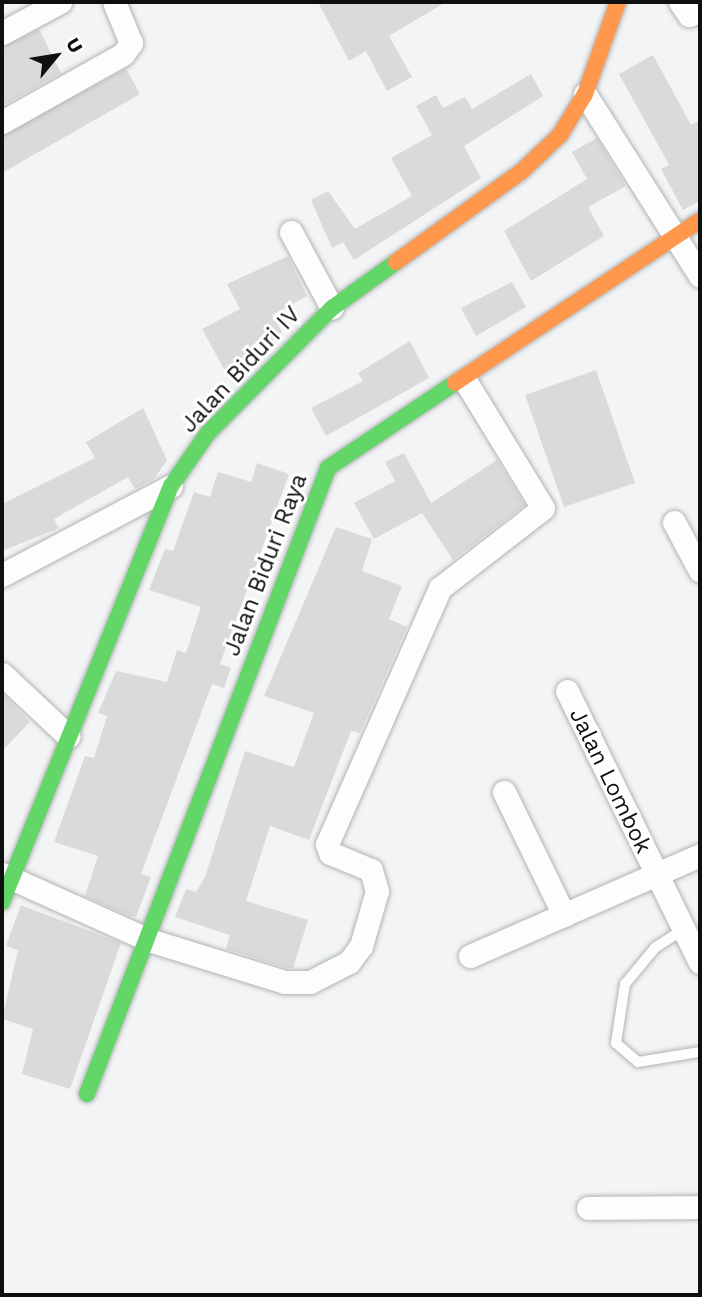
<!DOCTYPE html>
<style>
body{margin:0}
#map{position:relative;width:702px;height:1297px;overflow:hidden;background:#f2f4f6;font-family:"Work Sans",sans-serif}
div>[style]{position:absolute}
.building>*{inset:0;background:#dadadb}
.roads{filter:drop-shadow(0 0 2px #b1b3b4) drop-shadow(0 0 2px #b1b3b4)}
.lane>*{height:10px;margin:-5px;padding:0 5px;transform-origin:5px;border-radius:5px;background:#fdfdfe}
.street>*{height:23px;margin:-11.5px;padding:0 11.5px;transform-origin:11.5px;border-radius:11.5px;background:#fdfdfe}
.fast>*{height:16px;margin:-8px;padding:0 8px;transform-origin:8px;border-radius:8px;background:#63d668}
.slow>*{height:16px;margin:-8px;padding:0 8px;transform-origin:8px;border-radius:8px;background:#ff974d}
span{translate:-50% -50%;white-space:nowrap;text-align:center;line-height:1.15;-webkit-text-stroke:6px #fff;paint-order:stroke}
.street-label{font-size:23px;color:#0e0f10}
.frame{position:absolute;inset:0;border:4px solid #0e0f10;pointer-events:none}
.north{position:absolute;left:21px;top:21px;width:70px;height:70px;-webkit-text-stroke:5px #fff;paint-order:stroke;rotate:60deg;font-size:19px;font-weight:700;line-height:28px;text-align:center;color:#0e0f10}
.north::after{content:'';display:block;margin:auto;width:24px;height:32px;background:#0e0f10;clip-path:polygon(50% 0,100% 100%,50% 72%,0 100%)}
</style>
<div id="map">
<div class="building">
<div style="clip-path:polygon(318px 2px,446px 2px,389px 36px,412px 77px,387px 91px,366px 51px,349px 61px)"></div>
<div style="clip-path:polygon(39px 29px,61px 73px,2px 106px,2px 47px)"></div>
<div style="clip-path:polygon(653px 55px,691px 125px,700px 120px,700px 201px,683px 210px,661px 169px,669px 165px,619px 74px)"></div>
<div style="clip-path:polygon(126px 68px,140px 94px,2px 173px,2px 136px)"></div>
<div style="clip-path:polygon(531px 74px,543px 96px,464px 146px,481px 178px,354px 260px,343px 242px,332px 248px,311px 200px,328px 191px,355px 229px,412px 196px,391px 158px,432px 135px,416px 106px,436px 95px,443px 108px,465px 97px,472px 109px)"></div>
<div style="clip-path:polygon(597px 138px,626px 186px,588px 207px,604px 236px,531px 281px,504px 231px,587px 179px,572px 152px)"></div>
<div style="clip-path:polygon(288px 256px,307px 296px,272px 315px,282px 332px,257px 357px,224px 369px,202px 329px,240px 309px,227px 284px)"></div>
<div style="clip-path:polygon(512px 282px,526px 307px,476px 336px,461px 308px)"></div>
<div style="clip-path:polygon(410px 341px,429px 378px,326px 436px,311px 408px,363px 381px,358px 373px)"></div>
<div style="clip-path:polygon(596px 370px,635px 483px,564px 507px,525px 395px)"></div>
<div style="clip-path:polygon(143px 408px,167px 460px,154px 479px,135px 489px,128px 477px,54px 519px,59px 528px,2px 551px,2px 504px,95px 458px,86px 442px)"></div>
<div style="clip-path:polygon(404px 453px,431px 503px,497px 460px,525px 505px,453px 560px,422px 513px,374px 539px,354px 503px,395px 481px,385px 462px)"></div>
<div style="clip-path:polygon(257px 463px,289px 474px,220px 664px,231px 668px,224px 688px,212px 684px,141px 874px,151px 877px,136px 917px,129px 916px,85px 896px,98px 856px,54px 842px,85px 756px,94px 758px,107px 716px,98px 713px,116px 671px,167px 682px,177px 650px,186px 653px,201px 607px,149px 590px,165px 549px,173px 551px,194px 492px,210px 497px,218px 472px,251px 482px)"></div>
<div style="clip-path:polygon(336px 527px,372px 539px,362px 571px,402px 586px,389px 619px,407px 627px,360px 733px,351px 731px,309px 840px,270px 826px,246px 901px,308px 920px,293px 968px,287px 968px,226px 949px,230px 935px,175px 917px,186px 889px,196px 892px,205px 877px,245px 751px,294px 767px,314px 713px,264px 696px)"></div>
<div style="clip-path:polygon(2px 693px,30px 722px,2px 751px)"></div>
<div style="clip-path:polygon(21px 905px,121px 943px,70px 1089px,22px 1074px,33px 1029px,2px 1019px,18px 950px,6px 946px)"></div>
</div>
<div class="roads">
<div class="lane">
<div style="left:684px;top:929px;width:35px;rotate:147deg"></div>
<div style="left:655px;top:948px;width:47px;rotate:129.8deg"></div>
<div style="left:625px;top:984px;width:60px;rotate:98.7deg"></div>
<div style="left:616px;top:1043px;width:29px;rotate:41deg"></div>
<div style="left:638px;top:1062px;width:63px;rotate:-9.2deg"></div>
</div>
<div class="street">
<div style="left:680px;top:2px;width:16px;rotate:55deg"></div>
<div style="left:689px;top:15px;width:12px;rotate:-24deg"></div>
<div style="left:2px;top:33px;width:66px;rotate:-28.1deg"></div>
<div style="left:585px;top:94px;width:215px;rotate:57.7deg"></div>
<div style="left:2px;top:122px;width:139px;rotate:-29.3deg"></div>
<div style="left:123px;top:54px;width:14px;rotate:-54deg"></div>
<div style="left:131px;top:43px;width:44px;rotate:-112.5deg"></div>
<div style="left:291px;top:232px;width:86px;rotate:61.7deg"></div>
<div style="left:674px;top:522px;width:55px;rotate:62deg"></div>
<div style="left:2px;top:575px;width:191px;rotate:-27.8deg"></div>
<div style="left:2px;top:674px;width:91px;rotate:43.2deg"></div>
<div style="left:567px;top:691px;width:302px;rotate:63.9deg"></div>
<div style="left:504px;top:792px;width:137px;rotate:64deg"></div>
<div style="left:2px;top:874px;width:161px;rotate:24.2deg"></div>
<div style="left:149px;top:940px;width:142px;rotate:17.2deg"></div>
<div style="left:285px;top:982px;width:25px"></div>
<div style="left:310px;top:982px;width:44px;rotate:-27.1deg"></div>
<div style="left:349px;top:962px;width:20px;rotate:-53deg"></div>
<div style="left:361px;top:946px;width:57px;rotate:-73.8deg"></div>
<div style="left:377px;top:891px;width:22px;rotate:-106deg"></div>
<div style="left:371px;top:870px;width:44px;rotate:-157.5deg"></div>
<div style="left:330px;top:853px;width:9px;rotate:-108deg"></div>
<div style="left:327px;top:844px;width:280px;rotate:-66.2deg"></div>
<div style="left:440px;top:588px;width:130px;rotate:-37.8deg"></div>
<div style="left:543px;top:508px;width:150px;rotate:-121.4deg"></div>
<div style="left:470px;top:956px;width:251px;rotate:-23.7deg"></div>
<div style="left:588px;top:1208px;width:112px;rotate:-0.5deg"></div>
</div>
<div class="fast">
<div style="left:2px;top:902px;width:449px;rotate:-67.9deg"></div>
<div style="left:171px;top:486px;width:65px;rotate:-55.1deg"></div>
<div style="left:208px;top:433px;width:176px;rotate:-45.2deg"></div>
<div style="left:332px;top:308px;width:79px;rotate:-35.7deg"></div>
<div style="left:87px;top:1094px;width:671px;rotate:-68.94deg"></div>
<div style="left:328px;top:468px;width:153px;rotate:-33.8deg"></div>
</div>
<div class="slow">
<div style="left:396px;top:262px;width:155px;rotate:-35.8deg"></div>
<div style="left:522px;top:171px;width:52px;rotate:-43.5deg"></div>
<div style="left:560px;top:135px;width:48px;rotate:-58.6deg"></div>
<div style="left:585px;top:94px;width:98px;rotate:-70.3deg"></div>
<div style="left:455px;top:383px;width:294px;rotate:-33.6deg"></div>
</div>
</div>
<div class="street-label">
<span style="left:241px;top:370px;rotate:-47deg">Jalan Biduri IV</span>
<span style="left:266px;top:565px;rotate:-69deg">Jalan Biduri Raya</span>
<span style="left:610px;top:781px;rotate:64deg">Jalan Lombok</span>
</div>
<div class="frame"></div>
<div class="north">U</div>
</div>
